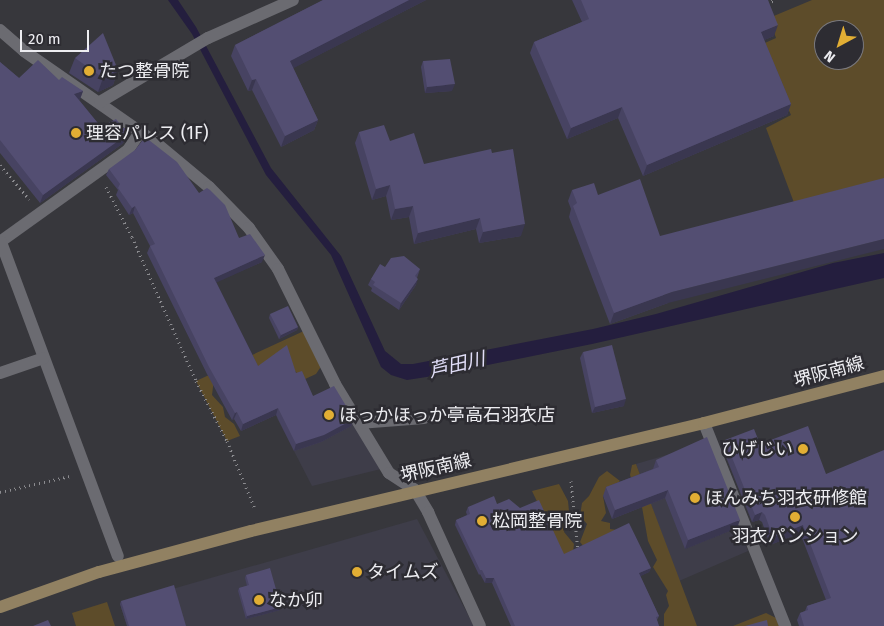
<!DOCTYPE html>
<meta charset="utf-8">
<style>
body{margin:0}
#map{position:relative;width:884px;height:626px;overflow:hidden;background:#37373c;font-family:"Fira Sans","Noto Sans JP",sans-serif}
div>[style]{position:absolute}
.built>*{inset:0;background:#3e3d49}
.green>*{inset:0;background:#5d4c2a}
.water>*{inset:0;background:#241e3e}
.path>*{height:3px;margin-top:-1.5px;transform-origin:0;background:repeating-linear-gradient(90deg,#8c8c90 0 1px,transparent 0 5px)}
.minor>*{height:12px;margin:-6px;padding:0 6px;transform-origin:6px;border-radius:6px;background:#6b6b71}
.tertiary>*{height:12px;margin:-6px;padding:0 6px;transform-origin:6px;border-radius:6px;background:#6b6b71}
.secondary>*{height:12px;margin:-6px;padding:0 6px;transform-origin:6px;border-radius:6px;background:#918162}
.wall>*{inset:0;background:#474362}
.shaded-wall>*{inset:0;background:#3a3750}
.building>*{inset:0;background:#534e72}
.dots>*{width:14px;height:14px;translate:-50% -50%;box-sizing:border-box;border:2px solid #2d2c32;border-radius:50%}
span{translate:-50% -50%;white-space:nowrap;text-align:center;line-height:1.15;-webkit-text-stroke:5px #2d2c32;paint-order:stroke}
.poi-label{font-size:18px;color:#ededf1}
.left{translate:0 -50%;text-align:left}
.right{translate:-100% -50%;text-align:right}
.street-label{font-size:18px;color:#ededf1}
.water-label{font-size:19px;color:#e1def8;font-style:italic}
.north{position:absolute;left:814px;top:20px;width:50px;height:50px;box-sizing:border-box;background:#2d2c32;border:1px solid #7a797e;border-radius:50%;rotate:219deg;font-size:14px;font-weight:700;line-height:20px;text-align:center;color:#ededf1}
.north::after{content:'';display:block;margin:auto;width:18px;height:22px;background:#e2ae34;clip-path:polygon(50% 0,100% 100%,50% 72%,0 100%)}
.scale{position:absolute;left:20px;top:30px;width:69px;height:22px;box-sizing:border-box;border:2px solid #ededf1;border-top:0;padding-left:6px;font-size:15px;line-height:18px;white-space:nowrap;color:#ededf1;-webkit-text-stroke:4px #2d2c32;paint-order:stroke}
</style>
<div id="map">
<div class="built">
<div style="clip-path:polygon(338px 390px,381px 469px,312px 486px,277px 418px)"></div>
<div style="clip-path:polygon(evenodd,707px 443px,748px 551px,679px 581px,636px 464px,707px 443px,704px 446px,737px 528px,685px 549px,704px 446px)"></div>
<div style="clip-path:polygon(417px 519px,474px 626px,127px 626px,120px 604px)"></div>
</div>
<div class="green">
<div style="clip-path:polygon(evenodd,812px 0,884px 0,884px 186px,796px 208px,766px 128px,791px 115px,760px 45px,776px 38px,769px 18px,812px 0,824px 30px,854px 30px,854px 60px,824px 60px,824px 30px)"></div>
<div style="clip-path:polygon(306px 330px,322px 365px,316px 374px,303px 380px,295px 371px,260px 369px,214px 379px,212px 395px,223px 407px,225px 417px,234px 424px,240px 436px,227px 441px,196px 381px)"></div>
<div style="clip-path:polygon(636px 464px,697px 626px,664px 626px,664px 614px,669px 606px,666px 595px,668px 591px,653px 567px,657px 560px,648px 541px,642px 507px,630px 475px,632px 465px)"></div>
<div style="clip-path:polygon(607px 471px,620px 481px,603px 496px,606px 513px,601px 521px,610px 523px,610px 529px,617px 530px,585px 548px,580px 542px,587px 524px,580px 516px,582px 503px,589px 496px,599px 477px)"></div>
<div style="clip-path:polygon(559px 484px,568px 501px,569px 511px,564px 532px,574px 544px,573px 552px,565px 560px,532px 491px)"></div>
<div style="clip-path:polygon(107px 602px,115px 626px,76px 626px,72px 613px)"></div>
<div style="clip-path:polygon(766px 613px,776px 618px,779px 626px,733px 626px)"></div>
</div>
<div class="water">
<div style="clip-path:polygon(168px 0,178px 0,196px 27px,271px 168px,341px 256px,385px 351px,401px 364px,413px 364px,593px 329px,656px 314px,833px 263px,884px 253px,884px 278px,592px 344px,433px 376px,407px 380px,391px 375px,381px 367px,331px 255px,266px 175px,192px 34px)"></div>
</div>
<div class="path">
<div style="left:767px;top:3px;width:9px;rotate:-21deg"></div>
<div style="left:0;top:165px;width:45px;rotate:49.5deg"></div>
<div style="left:106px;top:187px;width:56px;rotate:62.5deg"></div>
<div style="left:132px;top:237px;width:158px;rotate:66deg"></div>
<div style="left:196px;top:381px;width:68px;rotate:62.7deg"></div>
<div style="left:227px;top:441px;width:74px;rotate:67.6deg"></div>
<div style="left:571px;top:481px;width:70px;rotate:84.3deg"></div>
<div style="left:0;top:492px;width:72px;rotate:-12.9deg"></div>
</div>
<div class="minor">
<div style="left:0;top:30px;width:32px;rotate:41deg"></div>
<div style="left:24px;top:51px;width:160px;rotate:34.8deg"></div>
<div style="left:155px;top:142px;width:70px;rotate:39.8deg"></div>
<div style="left:209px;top:187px;width:57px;rotate:45.7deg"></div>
<div style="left:249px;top:228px;width:50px;rotate:54.7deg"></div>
<div style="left:278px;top:269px;width:128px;rotate:63.6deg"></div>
<div style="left:335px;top:384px;width:104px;rotate:58.8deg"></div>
<div style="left:389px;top:473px;width:31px;rotate:33deg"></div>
<div style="left:100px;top:102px;width:126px;rotate:-30.7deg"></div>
<div style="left:208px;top:38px;width:93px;rotate:-24.1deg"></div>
<div style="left:0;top:242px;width:158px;rotate:-35.7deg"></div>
<div style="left:128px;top:150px;width:23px;rotate:-56deg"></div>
<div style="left:1px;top:242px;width:335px;rotate:69.6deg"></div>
<div style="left:0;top:373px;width:46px;rotate:-18.8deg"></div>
<div style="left:359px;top:423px;width:65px;rotate:-4.4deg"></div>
<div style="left:704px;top:423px;width:219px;rotate:68.2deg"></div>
</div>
<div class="tertiary">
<div style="left:415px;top:490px;width:26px;rotate:59deg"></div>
<div style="left:428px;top:512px;width:125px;rotate:65.5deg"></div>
</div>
<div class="secondary">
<div style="left:0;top:607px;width:105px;rotate:-19.5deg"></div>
<div style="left:99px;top:572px;width:157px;rotate:-15.1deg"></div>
<div style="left:251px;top:531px;width:466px;rotate:-13.4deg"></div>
<div style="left:704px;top:423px;width:186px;rotate:-14.6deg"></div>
</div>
<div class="wall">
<div style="clip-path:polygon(323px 0,426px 0,293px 68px,318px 120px,314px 130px,281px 147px,252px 90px,248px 91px,231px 56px,235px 45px)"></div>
<div style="clip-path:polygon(572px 0,768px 0,774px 36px,764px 40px,791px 104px,787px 115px,643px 176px,618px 118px,567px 139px,530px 53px,534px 42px,582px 22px)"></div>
<div style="clip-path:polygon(75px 58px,118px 70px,113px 85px,98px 92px,69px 73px)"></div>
<div style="clip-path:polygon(423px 61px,452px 91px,425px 93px,421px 67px)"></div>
<div style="clip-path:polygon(0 62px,19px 78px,59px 80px,83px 91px,80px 99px,79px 100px,101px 127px,123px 128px,130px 129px,127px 138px,122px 144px,40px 203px,0 153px)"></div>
<div style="clip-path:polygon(359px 132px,390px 141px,424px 164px,521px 236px,479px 243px,476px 229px,414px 244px,409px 217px,391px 220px,386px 196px,372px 200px,355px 143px)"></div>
<div style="clip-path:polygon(109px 169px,199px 193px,239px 238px,262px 262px,216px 282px,258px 366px,296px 373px,313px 396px,354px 419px,351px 426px,321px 442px,294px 451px,276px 415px,241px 431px,234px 419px,232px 420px,207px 374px,147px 253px,150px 246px,133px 213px,129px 215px,116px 195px,118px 190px,106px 175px)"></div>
<div style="clip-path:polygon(572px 190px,598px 195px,668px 303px,610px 324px,569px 217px,571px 209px,568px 201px)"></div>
<div style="clip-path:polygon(385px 267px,420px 269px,417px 278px,416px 285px,399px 310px,371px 291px,372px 288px,368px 285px,371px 279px)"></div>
<div style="clip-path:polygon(270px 314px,298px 327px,297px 330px,279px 339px,269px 318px)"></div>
<div style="clip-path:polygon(583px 352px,624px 406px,592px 413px,580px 358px)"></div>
<div style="clip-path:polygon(725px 440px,760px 444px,826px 474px,884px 626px,799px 626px,797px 620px,800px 613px,805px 611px,807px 606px,826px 600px,800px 533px,770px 545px,762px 522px,759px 520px,752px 522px,722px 447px)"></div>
<div style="clip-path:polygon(656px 460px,737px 528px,685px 549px,665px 498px,612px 519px,603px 496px,606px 487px,653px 469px)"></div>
<div style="clip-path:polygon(497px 504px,564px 554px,651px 568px,649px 572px,640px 576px,659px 616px,657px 620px,659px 626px,511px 626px,492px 583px,485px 583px,480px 574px,479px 575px,455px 525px,456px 520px,467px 515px,466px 512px,468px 507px)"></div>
<div style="clip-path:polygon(246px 575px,281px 607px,280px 610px,246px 619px,238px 591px,239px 588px,247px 586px,245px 578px)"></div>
<div style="clip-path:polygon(121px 601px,186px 626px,127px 626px,120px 604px)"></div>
</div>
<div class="shaded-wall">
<div style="clip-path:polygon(409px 0,426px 0,286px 72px,290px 61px)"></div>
<div style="clip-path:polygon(778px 25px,774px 36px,757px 43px,761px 32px)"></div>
<div style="clip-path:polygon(118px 70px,113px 85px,98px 92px,103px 78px)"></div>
<div style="clip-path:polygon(256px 79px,252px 90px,248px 91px,252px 80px)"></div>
<div style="clip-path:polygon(455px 84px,452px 91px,425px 93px,427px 87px)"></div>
<div style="clip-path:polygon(83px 91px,80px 99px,71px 103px,74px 94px)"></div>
<div style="clip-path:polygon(791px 104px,787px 115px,643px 176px,647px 165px)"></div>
<div style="clip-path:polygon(622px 107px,618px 118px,567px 139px,571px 128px)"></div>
<div style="clip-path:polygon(318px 120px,314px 130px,281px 147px,285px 136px)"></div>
<div style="clip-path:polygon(130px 129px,127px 138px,122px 144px,40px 203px,43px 195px)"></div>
<div style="clip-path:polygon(390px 185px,386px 196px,372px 200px,376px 189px)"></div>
<div style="clip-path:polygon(135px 206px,133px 213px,129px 215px,132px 208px)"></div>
<div style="clip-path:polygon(413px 206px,409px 217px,391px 220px,395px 209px)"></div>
<div style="clip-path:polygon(480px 218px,476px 229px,414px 244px,418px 233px)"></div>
<div style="clip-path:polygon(525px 224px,521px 236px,479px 243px,483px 232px)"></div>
<div style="clip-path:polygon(884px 239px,884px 249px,668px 303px,610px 324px,614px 313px,672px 292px)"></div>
<div style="clip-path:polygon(265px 255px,262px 262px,211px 285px,214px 278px)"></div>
<div style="clip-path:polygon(418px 279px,416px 285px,399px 310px,401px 303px)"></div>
<div style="clip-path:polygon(298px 327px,297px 330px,279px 339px,281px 335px)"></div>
<div style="clip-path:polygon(626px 399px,624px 406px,592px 413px,595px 407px)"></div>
<div style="clip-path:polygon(278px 408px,276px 415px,241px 431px,243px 424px)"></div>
<div style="clip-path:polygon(237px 412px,234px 419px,232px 420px,235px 413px)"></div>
<div style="clip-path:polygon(354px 419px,351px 426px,321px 442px,294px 451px,296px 444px)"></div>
<div style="clip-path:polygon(668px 490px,665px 498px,612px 519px,615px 510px)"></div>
<div style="clip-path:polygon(762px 512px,759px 520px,752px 522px,755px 515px)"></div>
<div style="clip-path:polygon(740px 520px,737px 528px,685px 549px,688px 540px)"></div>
<div style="clip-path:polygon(803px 525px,800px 533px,770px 545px,773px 537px)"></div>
<div style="clip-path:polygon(651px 568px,649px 572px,637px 578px,639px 573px)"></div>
<div style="clip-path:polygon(486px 578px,494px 578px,492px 583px,485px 583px)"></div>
<div style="clip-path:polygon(281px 607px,280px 610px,246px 619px,247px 616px)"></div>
</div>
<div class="building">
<div style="clip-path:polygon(323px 0,409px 0,290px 61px,318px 120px,285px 136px,256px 79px,252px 80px,235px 45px)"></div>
<div style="clip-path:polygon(581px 0,768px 0,778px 25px,761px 32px,791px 104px,647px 165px,622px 107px,571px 128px,534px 42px,589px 19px)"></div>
<div style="clip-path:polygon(103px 33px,118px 70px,103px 78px,75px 58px)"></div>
<div style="clip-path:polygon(450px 59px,455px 84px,427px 87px,423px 61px)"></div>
<div style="clip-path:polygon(38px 60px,59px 80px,62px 77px,83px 91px,74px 94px,101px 127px,116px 119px,123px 128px,130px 129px,125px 136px,43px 195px,0 140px,0 62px,19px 78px)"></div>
<div style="clip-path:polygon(384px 125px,390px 141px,414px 133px,424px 164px,491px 149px,492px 153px,513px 149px,525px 224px,483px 232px,480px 218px,418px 233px,413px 206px,395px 209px,390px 185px,376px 189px,359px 132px)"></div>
<div style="clip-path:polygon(145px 137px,177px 162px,199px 193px,207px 188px,210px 190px,225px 205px,239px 238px,250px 234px,265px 255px,214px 278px,258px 366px,287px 345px,296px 373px,302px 371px,313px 396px,334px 386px,354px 419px,324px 435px,296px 444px,278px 408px,243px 424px,237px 412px,235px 413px,209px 367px,150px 246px,155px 244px,135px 206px,132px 208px,118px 188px,120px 184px,109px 169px,135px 150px)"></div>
<div style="clip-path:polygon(884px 178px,884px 239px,672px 292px,614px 313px,573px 206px,577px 203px,572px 190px,594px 183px,598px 195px,640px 179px,660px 236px)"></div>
<div style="clip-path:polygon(404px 256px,420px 269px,415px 276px,418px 279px,401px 303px,373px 285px,375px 282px,371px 279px,380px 264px,385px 267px,391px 258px)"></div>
<div style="clip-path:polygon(288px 306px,298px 327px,281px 335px,270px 314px)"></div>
<div style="clip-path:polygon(612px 345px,626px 399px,595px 407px,583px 352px)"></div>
<div style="clip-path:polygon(808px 426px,826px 474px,884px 450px,884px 626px,804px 626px,800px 613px,808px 610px,807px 606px,831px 598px,803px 525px,773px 537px,765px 515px,762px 512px,755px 515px,725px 440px,754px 429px,760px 444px)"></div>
<div style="clip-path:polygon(707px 437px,740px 520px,688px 540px,668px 490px,615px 510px,606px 487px,659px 467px,656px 460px)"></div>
<div style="clip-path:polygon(494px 496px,497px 504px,509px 499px,520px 508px,539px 500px,564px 554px,629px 523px,651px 568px,639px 573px,659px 616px,656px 617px,659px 626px,515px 626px,494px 578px,486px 578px,482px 570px,480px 570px,456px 520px,470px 514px,468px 507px)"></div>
<div style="clip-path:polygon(270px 568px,281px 607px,247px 616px,239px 588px,249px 585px,246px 575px)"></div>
<div style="clip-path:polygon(174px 585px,186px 626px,129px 626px,121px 601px)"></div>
<div style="clip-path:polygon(48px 620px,51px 626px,33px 626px)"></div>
<div style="clip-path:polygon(767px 620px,768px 626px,745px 626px)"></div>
</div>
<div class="dots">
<div style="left:89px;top:71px;background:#e2ae34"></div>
<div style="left:76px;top:133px;background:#e2ae34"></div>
<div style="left:329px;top:415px;background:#e2ae34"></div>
<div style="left:803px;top:449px;background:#e2ae34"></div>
<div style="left:695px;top:498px;background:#e2ae34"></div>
<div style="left:795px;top:517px;background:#e2ae34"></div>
<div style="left:482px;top:521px;background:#e2ae34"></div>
<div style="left:357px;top:572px;background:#e2ae34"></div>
<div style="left:259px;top:600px;background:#e2ae34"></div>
</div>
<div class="poi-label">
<span class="left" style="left:99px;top:71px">たつ整骨院</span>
<span class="left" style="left:86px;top:133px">理容パレス (1F)</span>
<span class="left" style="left:339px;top:415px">ほっかほっか亭高石羽衣店</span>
<span class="right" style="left:793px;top:449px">ひげじい</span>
<span class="left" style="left:705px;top:498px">ほんみち羽衣研修館</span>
<span class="left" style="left:492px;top:521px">松岡整骨院</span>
<span style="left:795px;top:536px">羽衣パンション</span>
<span class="left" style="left:367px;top:572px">タイムズ</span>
<span class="left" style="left:269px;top:600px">なか卯</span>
</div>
<div class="street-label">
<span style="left:829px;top:372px;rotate:-15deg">堺阪南線</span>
<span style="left:436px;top:468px;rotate:-13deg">堺阪南線</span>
</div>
<div class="water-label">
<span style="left:457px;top:365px;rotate:-13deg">芦田川</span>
</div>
<div class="north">N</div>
<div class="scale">20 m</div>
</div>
